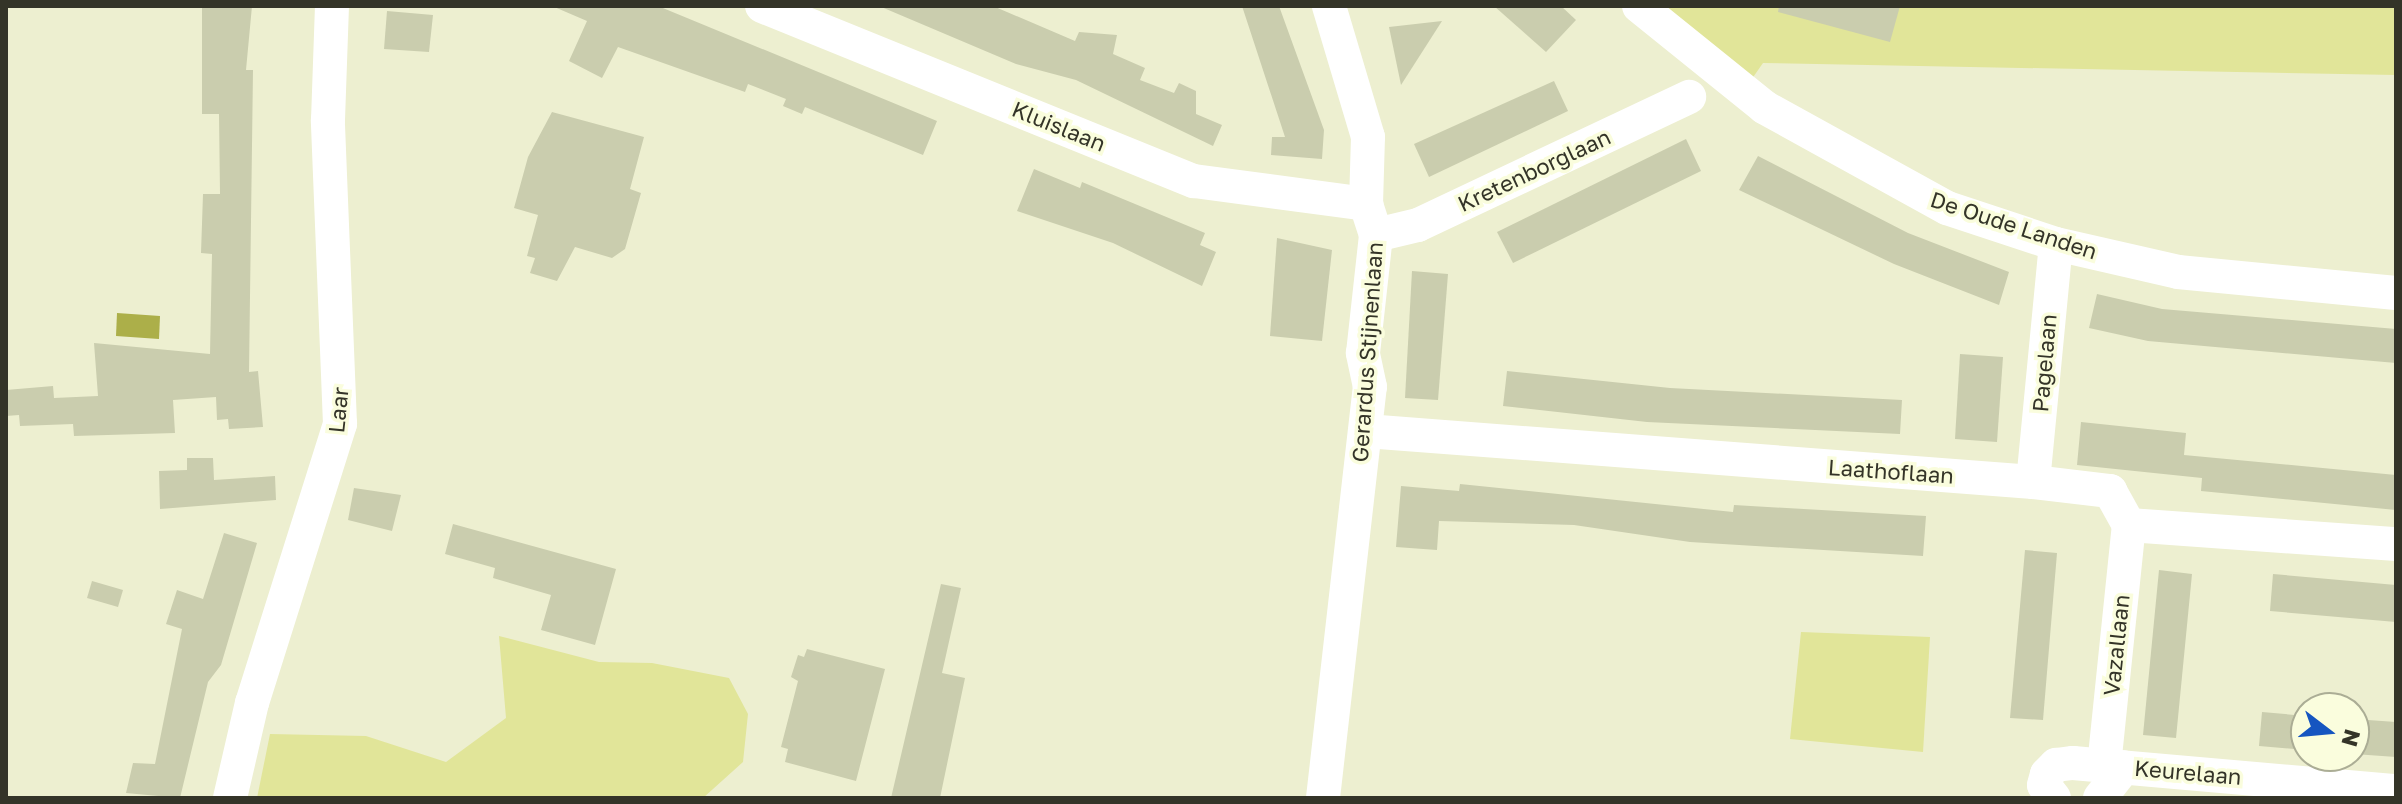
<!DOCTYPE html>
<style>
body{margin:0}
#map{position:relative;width:2402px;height:804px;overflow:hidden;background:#edefd0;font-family:"Golos Text",sans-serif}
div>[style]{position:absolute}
.green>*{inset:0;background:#e1e599}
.water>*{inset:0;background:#acaf49}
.building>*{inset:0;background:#cacdae}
.minor>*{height:34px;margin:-17px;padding:0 17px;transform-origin:17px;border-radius:17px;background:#fff}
span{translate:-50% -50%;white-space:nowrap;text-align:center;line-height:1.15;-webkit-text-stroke:7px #fafddd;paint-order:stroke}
.street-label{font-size:22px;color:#343428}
.frame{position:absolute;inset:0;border:8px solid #343428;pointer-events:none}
.north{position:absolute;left:2290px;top:692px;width:80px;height:80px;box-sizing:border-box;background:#fafddd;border:2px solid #abad95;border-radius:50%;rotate:106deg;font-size:22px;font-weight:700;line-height:32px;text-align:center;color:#343428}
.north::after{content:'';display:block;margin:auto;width:28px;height:36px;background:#1555c0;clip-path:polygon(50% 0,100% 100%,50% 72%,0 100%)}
</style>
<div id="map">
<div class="green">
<div style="clip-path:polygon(1655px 6px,2396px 6px,2396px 75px,1763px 63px,1749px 83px)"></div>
<div style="clip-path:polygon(1801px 632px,1930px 637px,1923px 752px,1790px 739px)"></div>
<div style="clip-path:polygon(499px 636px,599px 662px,652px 663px,729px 678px,748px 714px,743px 762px,703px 798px,257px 798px,270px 734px,366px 736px,446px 762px,506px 718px)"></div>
</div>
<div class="water">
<div style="clip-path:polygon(117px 313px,160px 316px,159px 339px,116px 336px)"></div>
</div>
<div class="building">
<div style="clip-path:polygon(202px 6px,252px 6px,246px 70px,253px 70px,249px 372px,258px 371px,263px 427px,229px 429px,228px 419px,217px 420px,216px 397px,173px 400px,175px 433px,74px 436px,73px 424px,20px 426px,19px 415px,6px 416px,6px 390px,53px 386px,54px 398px,98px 396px,94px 343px,210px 354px,212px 254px,201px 253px,203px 194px,220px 194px,219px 114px,202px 114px)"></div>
<div style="clip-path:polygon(552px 6px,658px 6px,937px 121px,923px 155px,805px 107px,802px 114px,783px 106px,786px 99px,748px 84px,745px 92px,618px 47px,602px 78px,569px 61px,587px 21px)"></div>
<div style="clip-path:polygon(879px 6px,993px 6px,1075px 41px,1079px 32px,1117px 35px,1113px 54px,1145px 68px,1140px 80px,1174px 93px,1179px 83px,1196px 91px,1196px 114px,1222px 125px,1213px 146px,1076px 80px,1016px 64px)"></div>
<div style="clip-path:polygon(1242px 6px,1279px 6px,1324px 130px,1322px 159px,1271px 155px,1272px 137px,1285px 137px)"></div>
<div style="clip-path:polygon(1494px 6px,1561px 6px,1576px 20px,1546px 52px)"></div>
<div style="clip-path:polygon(1779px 6px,1900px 6px,1890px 42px,1778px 12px)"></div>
<div style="clip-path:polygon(387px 11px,433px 15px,429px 52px,384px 49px)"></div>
<div style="clip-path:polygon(1442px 21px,1401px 85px,1389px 27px)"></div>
<div style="clip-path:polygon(1554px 81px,1568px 111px,1429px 177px,1414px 144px)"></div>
<div style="clip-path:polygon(552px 112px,644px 137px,630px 189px,641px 193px,625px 249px,612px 258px,575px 247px,557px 281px,530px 273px,535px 258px,527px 256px,538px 215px,514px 208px,528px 157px)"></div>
<div style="clip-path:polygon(1686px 139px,1701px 171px,1513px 263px,1497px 232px)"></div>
<div style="clip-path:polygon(1758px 156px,1908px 233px,2009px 272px,1999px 305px,1894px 264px,1739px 190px)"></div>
<div style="clip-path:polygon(1034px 169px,1080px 188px,1082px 182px,1205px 233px,1200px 245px,1216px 252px,1202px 286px,1113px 243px,1017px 211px)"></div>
<div style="clip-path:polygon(1277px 238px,1332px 250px,1322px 341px,1270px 336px)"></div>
<div style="clip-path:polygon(1412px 271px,1448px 274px,1438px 400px,1405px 398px)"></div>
<div style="clip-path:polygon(2097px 294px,2162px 309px,2396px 329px,2396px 363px,2148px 341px,2089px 328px)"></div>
<div style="clip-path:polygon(1960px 354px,2003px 357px,1997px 442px,1955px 439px)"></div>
<div style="clip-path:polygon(1507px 371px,1670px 388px,1902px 400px,1900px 434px,1647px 422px,1503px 406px)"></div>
<div style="clip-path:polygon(2081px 422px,2186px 433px,2184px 455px,2396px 475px,2396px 510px,2201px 491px,2202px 478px,2077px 465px)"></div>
<div style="clip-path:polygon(187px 458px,213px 458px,214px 480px,275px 476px,276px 500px,160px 509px,159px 471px,187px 470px)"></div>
<div style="clip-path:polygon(1460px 484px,1733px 512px,1734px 505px,1926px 516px,1923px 556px,1690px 542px,1574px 525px,1439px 521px,1437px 550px,1396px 547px,1401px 486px,1459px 491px)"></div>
<div style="clip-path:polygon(354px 488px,401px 495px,392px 531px,348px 520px)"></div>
<div style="clip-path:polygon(453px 524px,616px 569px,595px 645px,541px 630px,551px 595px,493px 578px,495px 568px,445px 554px)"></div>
<div style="clip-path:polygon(224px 533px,257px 543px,221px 665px,208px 682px,180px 798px,126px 793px,133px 763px,155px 764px,182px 629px,166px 624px,177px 590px,203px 599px)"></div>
<div style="clip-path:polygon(2025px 550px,2057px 553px,2043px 720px,2010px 718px)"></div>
<div style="clip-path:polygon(2159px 570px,2192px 574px,2176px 738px,2143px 735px)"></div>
<div style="clip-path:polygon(2273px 574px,2396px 585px,2396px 622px,2270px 611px)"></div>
<div style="clip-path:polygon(92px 581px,123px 590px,118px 607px,87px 598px)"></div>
<div style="clip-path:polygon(941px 584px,961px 588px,942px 673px,965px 678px,940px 798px,891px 798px)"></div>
<div style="clip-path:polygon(807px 649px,885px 669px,856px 781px,785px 762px,788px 749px,781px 747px,798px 681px,791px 677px,798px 655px,804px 657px)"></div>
<div style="clip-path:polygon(2262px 712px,2306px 716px,2306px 750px,2259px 746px)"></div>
<div style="clip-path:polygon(2354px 719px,2396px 722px,2396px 757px,2354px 754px)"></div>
</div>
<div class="minor">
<div style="left:762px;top:6px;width:466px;rotate:22.1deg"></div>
<div style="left:1194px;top:181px;width:174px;rotate:7.6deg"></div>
<div style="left:1639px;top:6px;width:161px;rotate:38.9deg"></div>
<div style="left:1764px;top:107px;width:209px;rotate:28.9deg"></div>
<div style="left:1947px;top:208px;width:115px;rotate:18.3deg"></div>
<div style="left:2056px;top:244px;width:125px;rotate:12.9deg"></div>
<div style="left:2178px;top:272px;width:219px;rotate:5.5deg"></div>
<div style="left:1376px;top:235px;width:43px;rotate:-13.4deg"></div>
<div style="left:1418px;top:225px;width:300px;rotate:-25.3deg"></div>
<div style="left:1366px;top:431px;width:669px;rotate:4.37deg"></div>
<div style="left:2033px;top:482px;width:78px;rotate:6.7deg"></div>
<div style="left:2110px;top:491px;width:39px;rotate:61deg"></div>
<div style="left:2129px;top:525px;width:268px;rotate:4.1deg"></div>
<div style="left:2033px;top:482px;width:239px;rotate:-84.5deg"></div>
<div style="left:2104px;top:766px;width:242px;rotate:-84.1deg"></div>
<div style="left:230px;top:798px;width:98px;rotate:-77deg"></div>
<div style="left:252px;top:703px;width:293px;rotate:-72.5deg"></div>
<div style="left:340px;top:424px;width:304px;rotate:-92.3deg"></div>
<div style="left:328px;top:120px;width:114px;rotate:-88deg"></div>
<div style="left:1323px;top:798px;width:414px;rotate:-83.5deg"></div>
<div style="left:1370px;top:387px;width:35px;rotate:-102deg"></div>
<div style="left:1363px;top:353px;width:119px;rotate:-83.7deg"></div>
<div style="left:1376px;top:235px;width:33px;rotate:-108deg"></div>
<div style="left:1366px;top:204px;width:67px;rotate:-88.3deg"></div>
<div style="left:1368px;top:137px;width:137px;rotate:-106.6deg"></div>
<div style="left:2054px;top:798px;width:16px;rotate:-128deg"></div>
<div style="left:2044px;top:785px;width:11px;rotate:-75deg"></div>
<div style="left:2047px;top:774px;width:13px;rotate:-45deg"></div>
<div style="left:2056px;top:765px;width:17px;rotate:-7deg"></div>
<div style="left:2073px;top:763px;width:324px;rotate:5deg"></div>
<div style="left:2100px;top:798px;width:39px;rotate:-52deg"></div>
</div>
<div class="street-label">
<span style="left:1059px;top:126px;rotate:22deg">Kluislaan</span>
<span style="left:1534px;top:170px;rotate:-25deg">Kretenborglaan</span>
<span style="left:2014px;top:225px;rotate:18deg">De Oude Landen</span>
<span style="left:1367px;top:352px;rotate:-86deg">Gerardus Stijnenlaan</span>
<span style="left:2044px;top:363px;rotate:-85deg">Pagelaan</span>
<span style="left:338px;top:410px;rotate:-84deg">Laar</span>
<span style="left:1891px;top:471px;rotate:4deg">Laathoflaan</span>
<span style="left:2116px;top:645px;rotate:-84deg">Vazallaan</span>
<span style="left:2188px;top:772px;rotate:5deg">Keurelaan</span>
</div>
<div class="frame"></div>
<div class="north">N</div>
</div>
